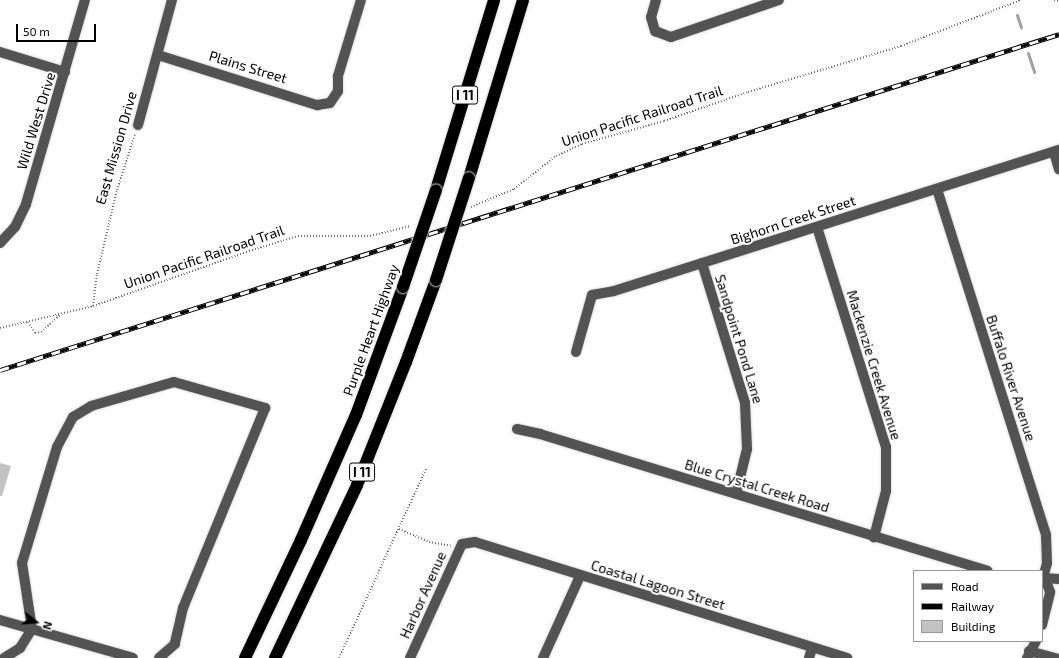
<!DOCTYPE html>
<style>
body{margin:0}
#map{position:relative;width:1059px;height:658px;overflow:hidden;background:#fff;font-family:"Exo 2",sans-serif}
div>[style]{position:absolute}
.stream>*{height:3px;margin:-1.5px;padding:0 1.5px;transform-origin:1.5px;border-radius:1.5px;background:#a1a1a1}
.building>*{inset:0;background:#c3c3c3}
.path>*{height:2px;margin-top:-1px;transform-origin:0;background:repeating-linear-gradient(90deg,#757575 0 1px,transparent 0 3px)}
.roads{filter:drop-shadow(0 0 1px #dbdbdb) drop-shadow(0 0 1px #dbdbdb)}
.minor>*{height:10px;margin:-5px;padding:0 5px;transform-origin:5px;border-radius:5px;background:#535353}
.highway>*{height:12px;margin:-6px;padding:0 6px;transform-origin:6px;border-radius:6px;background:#000}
.rail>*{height:4.5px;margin-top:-2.25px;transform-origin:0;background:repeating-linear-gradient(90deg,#fff 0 9px,#000 0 18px);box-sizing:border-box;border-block:1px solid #000}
.bridges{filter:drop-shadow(0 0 1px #dbdbdb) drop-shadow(0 0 1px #dbdbdb)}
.highway-bridge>*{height:12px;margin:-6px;padding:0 6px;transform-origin:6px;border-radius:6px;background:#000}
span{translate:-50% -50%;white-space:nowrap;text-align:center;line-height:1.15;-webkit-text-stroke:4px #fff;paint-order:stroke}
.shield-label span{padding:1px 3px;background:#fff;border:1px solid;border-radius:3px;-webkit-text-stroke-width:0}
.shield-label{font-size:13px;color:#000;font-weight:700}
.street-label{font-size:14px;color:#000}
.legend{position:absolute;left:913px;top:570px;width:130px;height:72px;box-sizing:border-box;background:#fff;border:1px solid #999;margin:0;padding:5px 7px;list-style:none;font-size:12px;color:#000}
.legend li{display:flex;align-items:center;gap:8px;height:20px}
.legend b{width:20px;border:1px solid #999}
.north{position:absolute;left:16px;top:602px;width:40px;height:40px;-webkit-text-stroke:3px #fff;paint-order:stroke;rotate:107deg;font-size:11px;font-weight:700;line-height:16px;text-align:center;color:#000}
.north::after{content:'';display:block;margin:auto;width:14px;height:18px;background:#000;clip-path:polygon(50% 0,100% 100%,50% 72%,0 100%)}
.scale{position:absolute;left:16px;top:24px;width:80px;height:18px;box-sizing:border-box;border:2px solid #000;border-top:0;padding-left:5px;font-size:12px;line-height:14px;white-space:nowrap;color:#000;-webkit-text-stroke:3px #fff;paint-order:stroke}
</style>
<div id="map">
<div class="stream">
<div style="left:1017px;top:15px;width:13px;rotate:72deg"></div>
<div style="left:1028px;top:53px;width:20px;rotate:72deg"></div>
</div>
<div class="building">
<div style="clip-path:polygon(0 463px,11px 466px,2px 496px,0 496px)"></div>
</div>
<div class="path">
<div style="left:1054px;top:0;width:5px;rotate:11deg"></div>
<div style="left:471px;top:207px;width:47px;rotate:-22.7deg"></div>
<div style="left:514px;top:189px;width:53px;rotate:-38.2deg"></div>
<div style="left:556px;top:156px;width:29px;rotate:-25deg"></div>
<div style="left:582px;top:144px;width:85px;rotate:-15.7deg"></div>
<div style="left:664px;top:121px;width:89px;rotate:-19deg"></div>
<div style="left:748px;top:92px;width:160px;rotate:-16.7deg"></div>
<div style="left:901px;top:46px;width:129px;rotate:-21deg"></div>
<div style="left:93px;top:306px;width:32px;rotate:-83deg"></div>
<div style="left:97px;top:274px;width:86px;rotate:-76.6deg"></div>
<div style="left:117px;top:190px;width:59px;rotate:-72.2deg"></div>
<div style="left:28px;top:322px;width:13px;rotate:58deg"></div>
<div style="left:35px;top:333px;width:6px;rotate:-9deg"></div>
<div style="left:41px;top:332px;width:25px;rotate:-42deg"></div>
<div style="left:0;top:328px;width:96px;rotate:-13.3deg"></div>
<div style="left:93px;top:306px;width:165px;rotate:-19.4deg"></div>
<div style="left:249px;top:251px;width:51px;rotate:-17deg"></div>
<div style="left:298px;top:236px;width:72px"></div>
<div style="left:370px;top:236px;width:42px;rotate:-13.7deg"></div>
<div style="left:399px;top:529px;width:33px;rotate:23deg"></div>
<div style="left:429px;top:542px;width:22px;rotate:10deg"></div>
<div style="left:339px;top:658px;width:210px;rotate:-65.3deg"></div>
</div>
<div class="roads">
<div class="minor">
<div style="left:656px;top:0;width:18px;rotate:106deg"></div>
<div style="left:651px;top:17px;width:15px;rotate:74deg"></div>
<div style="left:655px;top:31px;width:17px;rotate:21deg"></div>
<div style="left:671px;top:37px;width:114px;rotate:-18.9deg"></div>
<div style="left:0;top:52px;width:68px;rotate:17.1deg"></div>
<div style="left:158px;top:55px;width:167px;rotate:17.5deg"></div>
<div style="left:317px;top:105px;width:13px;rotate:-9deg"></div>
<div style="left:330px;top:103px;width:14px;rotate:-56deg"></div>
<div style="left:338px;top:91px;width:15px;rotate:-90deg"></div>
<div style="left:338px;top:76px;width:79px;rotate:-73.2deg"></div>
<div style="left:138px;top:125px;width:130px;rotate:-74.8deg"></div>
<div style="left:1054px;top:152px;width:18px;rotate:74deg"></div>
<div style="left:937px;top:189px;width:363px;rotate:72.5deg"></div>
<div style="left:1046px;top:535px;width:28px;rotate:88deg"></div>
<div style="left:1047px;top:563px;width:20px;rotate:105deg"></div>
<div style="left:817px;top:227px;width:231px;rotate:72.6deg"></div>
<div style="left:886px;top:447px;width:44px;rotate:90deg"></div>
<div style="left:886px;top:491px;width:48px;rotate:104.6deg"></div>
<div style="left:0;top:243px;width:22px;rotate:-47deg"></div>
<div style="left:15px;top:227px;width:25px;rotate:-64deg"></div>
<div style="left:26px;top:204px;width:212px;rotate:-73.9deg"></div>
<div style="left:702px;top:263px;width:146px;rotate:72.9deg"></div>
<div style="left:745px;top:403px;width:46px;rotate:87.5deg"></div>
<div style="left:747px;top:449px;width:46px;rotate:103.7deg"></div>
<div style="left:576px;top:352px;width:59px;rotate:-74.3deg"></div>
<div style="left:592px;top:295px;width:22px;rotate:-10deg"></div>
<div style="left:614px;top:291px;width:467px;rotate:-17.6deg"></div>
<div style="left:517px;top:429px;width:24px;rotate:12deg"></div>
<div style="left:540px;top:434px;width:468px;rotate:17deg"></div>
<div style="left:1042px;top:578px;width:17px;rotate:3deg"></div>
<div style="left:0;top:620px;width:138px;rotate:15.9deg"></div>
<div style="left:1042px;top:625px;width:34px;rotate:-76deg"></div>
<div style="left:1050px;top:592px;width:15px;rotate:-110deg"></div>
<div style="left:1029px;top:651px;width:28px;rotate:15deg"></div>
<div style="left:4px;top:658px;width:19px;rotate:-32deg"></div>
<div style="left:20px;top:648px;width:22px;rotate:-58deg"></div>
<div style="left:32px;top:629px;width:67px;rotate:-98.6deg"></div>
<div style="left:22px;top:563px;width:121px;rotate:-73.2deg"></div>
<div style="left:57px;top:447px;width:34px;rotate:-62deg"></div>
<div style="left:73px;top:417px;width:21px;rotate:-31deg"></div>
<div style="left:91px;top:406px;width:86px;rotate:-16.1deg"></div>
<div style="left:174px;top:382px;width:95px;rotate:15.9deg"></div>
<div style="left:265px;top:408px;width:216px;rotate:112.3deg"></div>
<div style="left:183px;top:608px;width:37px;rotate:103deg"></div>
<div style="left:175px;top:644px;width:21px;rotate:139deg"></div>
<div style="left:410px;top:658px;width:125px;rotate:-65.5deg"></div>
<div style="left:462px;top:544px;width:13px;rotate:-9deg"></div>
<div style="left:475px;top:542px;width:390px;rotate:17.3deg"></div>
<div style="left:543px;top:658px;width:90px;rotate:-65.7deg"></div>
<div style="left:809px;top:658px;width:10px;rotate:-73deg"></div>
<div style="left:1027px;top:658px;width:19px;rotate:-62deg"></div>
</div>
<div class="highway">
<div style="left:469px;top:178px;width:186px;rotate:-73.1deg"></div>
<div style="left:436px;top:190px;width:199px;rotate:-73deg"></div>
<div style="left:245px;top:658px;width:131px;rotate:-64.6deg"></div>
<div style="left:301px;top:540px;width:137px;rotate:-66.3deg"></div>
<div style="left:356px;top:415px;width:136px;rotate:-69.8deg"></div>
<div style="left:275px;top:658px;width:191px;rotate:-64.6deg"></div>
<div style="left:357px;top:485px;width:132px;rotate:-68.3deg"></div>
<div style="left:406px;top:362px;width:87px;rotate:-69.9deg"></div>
</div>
</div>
<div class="rail">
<div style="left:0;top:370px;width:1111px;rotate:-17.6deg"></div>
</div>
<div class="bridges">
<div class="highway-bridge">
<div style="left:436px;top:280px;width:107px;rotate:-72.1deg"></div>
<div style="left:403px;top:287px;width:102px;rotate:-71.2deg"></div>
</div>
</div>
<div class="shield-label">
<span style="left:465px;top:95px">I 11</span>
<span style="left:362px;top:472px">I 11</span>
</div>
<div class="street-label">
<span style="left:248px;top:67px;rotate:17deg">Plains Street</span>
<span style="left:642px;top:116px;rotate:-18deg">Union Pacific Railroad Trail</span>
<span style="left:36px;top:121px;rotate:-73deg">Wild West Drive</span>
<span style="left:116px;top:148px;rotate:-74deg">East Mission Drive</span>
<span style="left:793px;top:220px;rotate:-18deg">Bighorn Creek Street</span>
<span style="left:204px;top:257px;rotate:-19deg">Union Pacific Railroad Trail</span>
<span style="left:371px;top:330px;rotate:-70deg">Purple Heart Highway</span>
<span style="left:739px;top:339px;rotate:73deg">Sandpoint Pond Lane</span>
<span style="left:874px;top:365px;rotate:73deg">Mackenzie Creek Avenue</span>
<span style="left:1011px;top:378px;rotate:72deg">Buffalo River Avenue</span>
<span style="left:757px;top:486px;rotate:17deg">Blue Crystal Creek Road</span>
<span style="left:658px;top:585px;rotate:17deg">Coastal Lagoon Street</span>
<span style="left:423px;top:595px;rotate:-66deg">Harbor Avenue</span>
</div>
<ul class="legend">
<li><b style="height:5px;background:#535353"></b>Road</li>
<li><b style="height:5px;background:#000"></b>Railway</li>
<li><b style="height:11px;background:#c3c3c3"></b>Building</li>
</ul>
<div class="north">N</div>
<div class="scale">50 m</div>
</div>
